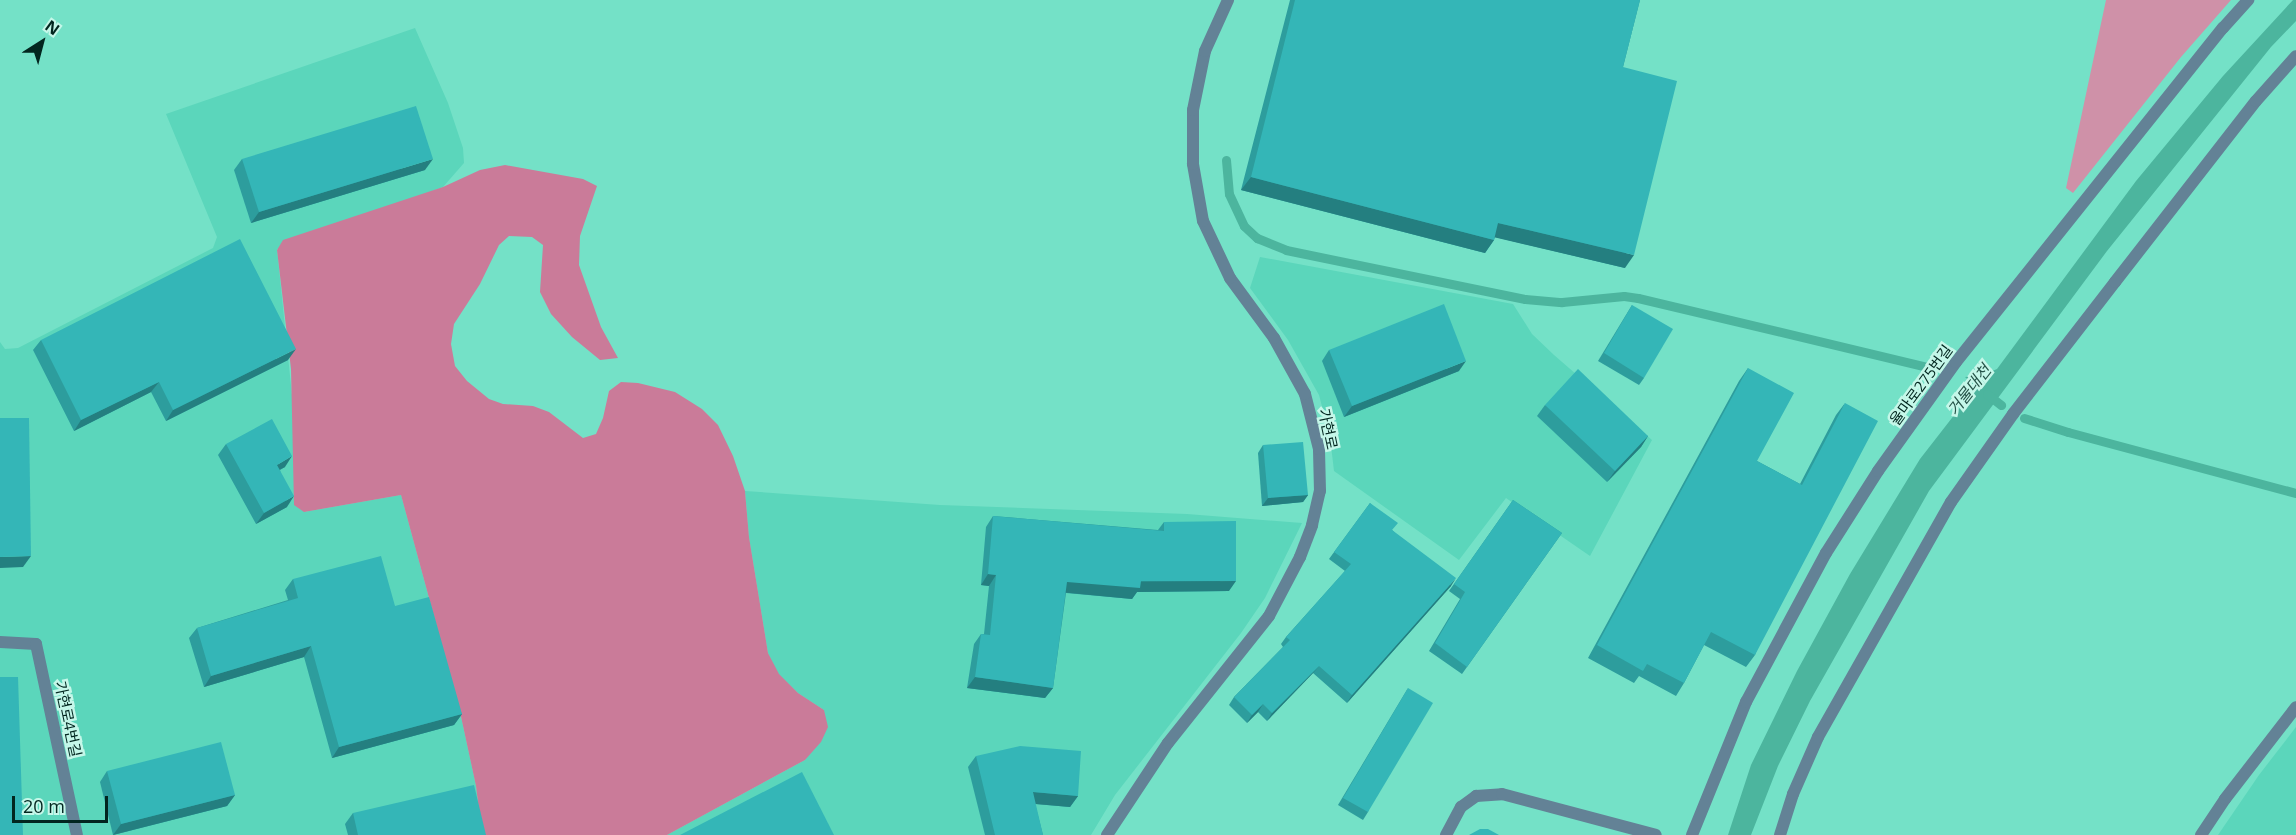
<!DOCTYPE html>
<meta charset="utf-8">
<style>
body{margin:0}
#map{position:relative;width:2296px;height:835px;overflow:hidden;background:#74e1c7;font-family:"Open Sans","Noto Sans KR",sans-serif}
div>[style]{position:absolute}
.built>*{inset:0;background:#5bd6bb}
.green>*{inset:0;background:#cf91a8}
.forest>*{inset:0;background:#ca7b99}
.water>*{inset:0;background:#4cb59e}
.stream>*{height:9px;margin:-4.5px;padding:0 4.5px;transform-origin:4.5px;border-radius:4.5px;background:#4cb59e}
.lane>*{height:12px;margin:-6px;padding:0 6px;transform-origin:6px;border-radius:6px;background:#638296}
.street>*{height:12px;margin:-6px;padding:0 6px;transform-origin:6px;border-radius:6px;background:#638296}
.wall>*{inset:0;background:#2d9d9d}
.shaded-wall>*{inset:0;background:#247f80}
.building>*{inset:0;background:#34b6b7}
span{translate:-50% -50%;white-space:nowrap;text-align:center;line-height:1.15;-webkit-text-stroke:5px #c5f7e9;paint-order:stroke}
.street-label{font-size:15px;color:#02261f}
.water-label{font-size:16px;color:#265348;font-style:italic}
.north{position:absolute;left:12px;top:12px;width:60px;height:60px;-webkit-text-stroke:4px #c5f7e9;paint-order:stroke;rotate:36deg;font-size:16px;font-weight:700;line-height:24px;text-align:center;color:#02261f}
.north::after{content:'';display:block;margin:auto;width:21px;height:27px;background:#02261f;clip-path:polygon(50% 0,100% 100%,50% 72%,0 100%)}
.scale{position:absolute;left:12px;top:796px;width:96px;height:27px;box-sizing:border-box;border:3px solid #02261f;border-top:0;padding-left:8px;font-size:18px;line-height:21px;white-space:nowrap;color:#02261f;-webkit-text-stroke:4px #c5f7e9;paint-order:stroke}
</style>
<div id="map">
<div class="built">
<div style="clip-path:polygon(415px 28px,448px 103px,463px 148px,464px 163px,443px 187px,277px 249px,304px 512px,401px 495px,460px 712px,476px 786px,482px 835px,0 835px,0 342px,5px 349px,18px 348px,213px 248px,217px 237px,166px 114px)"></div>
<div style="clip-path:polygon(1260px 257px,1513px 304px,1532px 334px,1554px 355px,1652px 440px,1590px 556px,1506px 498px,1459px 560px,1334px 471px,1330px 437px,1319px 395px,1288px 340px,1250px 288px)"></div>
<div style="clip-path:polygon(745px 491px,940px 505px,1187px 514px,1302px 523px,1265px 598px,1241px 633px,1115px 795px,1091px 835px,667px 835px,805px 760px,824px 710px,798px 693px,778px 674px,768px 653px,749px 537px)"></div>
<div style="clip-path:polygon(2296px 727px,2296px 835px,2218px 835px,2259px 775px)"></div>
</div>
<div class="green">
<div style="clip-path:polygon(2106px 0,2231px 0,2181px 57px,2073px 193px,2066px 188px)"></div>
</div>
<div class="forest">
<div style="clip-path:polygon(505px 165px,583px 179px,597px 186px,580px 236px,579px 265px,601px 327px,618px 358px,600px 360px,572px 337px,551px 314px,540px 292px,543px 245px,532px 237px,509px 236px,499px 245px,480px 284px,454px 324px,451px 344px,455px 366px,467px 381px,489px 399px,503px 404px,533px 406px,549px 412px,583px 438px,596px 434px,603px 418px,609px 391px,621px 382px,638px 383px,675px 392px,702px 409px,718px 425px,733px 456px,745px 491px,749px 537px,768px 653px,779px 674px,798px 693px,824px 710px,828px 727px,821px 742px,805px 760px,667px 835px,482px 835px,476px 786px,460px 712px,401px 495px,304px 512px,294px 505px,291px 369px,277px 250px,283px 240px,443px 187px,480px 170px)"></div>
</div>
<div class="water">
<div style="clip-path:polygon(2293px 0,2296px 0,2296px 21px,2271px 47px,2107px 251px,1929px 491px,1810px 701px,1778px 766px,1751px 835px,1728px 835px,1751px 765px,1797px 671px,1850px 574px,1920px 459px,1976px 387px,1965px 377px,1983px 375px,1997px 369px,2136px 181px,2223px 76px)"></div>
</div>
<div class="stream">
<div style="left:1226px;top:160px;width:34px;rotate:85deg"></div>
<div style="left:1229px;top:194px;width:35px;rotate:65deg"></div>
<div style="left:1244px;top:226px;width:18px;rotate:43deg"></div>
<div style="left:1257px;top:238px;width:31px;rotate:22deg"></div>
<div style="left:1286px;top:250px;width:244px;rotate:11.6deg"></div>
<div style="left:1525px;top:299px;width:37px;rotate:5deg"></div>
<div style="left:1562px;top:302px;width:62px;rotate:-5.5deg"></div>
<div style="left:1624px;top:296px;width:14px;rotate:8deg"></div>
<div style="left:1638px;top:298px;width:301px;rotate:13.4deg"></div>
<div style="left:1987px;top:394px;width:18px;rotate:38deg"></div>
<div style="left:2024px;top:418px;width:46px;rotate:17.7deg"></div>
<div style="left:2068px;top:432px;width:236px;rotate:15deg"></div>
</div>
<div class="lane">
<div style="left:1107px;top:835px;width:110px;rotate:-56.5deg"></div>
<div style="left:1168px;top:743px;width:162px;rotate:-51.5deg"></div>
<div style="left:1269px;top:616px;width:67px;rotate:-62.3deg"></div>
<div style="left:1300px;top:557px;width:34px;rotate:-69deg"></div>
<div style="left:1312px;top:525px;width:35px;rotate:-77deg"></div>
<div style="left:1320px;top:491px;width:42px;rotate:-91.4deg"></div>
<div style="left:1319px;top:449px;width:57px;rotate:-104.3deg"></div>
<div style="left:1305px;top:394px;width:64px;rotate:-119deg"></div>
<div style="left:1274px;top:338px;width:74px;rotate:-126.3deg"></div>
<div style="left:1230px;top:278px;width:63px;rotate:-115.3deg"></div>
<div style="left:1203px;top:221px;width:58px;rotate:-100deg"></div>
<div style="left:1193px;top:164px;width:54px;rotate:-90deg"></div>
<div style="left:1193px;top:110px;width:60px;rotate:-78.5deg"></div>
<div style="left:1205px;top:51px;width:56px;rotate:-65.7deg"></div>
<div style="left:1446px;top:835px;width:32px;rotate:-62deg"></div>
<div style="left:1461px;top:807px;width:19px;rotate:-36deg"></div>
<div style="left:1476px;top:796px;width:26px;rotate:-4deg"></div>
<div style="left:1502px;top:794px;width:159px;rotate:14.9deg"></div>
<div style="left:1692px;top:835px;width:144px;rotate:-67.9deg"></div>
<div style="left:1746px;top:702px;width:169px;rotate:-61.8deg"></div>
<div style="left:1826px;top:553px;width:97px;rotate:-57.6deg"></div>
<div style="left:1878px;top:471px;width:134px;rotate:-54.4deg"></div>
<div style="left:1956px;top:362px;width:428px;rotate:-51.4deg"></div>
<div style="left:2223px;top:28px;width:38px;rotate:-48deg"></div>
<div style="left:1780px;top:835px;width:43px;rotate:-72.4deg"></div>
<div style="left:1793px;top:794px;width:62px;rotate:-66.3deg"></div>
<div style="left:1818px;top:737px;width:270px;rotate:-60.5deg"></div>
<div style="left:1951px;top:502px;width:108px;rotate:-54.8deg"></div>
<div style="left:2013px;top:414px;width:167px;rotate:-52.3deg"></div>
<div style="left:2115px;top:282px;width:229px;rotate:-52.1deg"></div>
<div style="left:2256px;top:101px;width:60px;rotate:-48.4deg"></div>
<div style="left:2201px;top:835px;width:43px;rotate:-56.3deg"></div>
<div style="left:2225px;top:799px;width:116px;rotate:-52.3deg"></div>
</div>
<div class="street">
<div style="left:0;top:642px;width:36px;rotate:3deg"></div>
<div style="left:36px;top:644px;width:195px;rotate:77.9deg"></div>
</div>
<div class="wall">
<div style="clip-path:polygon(1290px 0,1640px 0,1623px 67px,1625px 268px,1495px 237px,1494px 240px,1485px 253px,1241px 190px)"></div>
<div style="clip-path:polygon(242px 159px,425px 170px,251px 223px,234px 170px)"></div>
<div style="clip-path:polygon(1632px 305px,1644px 378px,1639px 385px,1598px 361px)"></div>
<div style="clip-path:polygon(41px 340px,288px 360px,166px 421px,151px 392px,74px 431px,33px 350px)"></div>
<div style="clip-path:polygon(1329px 350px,1459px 371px,1344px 417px,1322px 361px)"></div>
<div style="clip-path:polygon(1748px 368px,1757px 461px,1800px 484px,1836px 415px,1845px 403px,1755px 655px,1746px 667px,1704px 645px,1684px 683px,1676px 696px,1639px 676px,1634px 683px,1588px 658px,1739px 381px)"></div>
<div style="clip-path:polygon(1545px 405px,1648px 436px,1641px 447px,1607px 482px,1537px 416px)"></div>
<div style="clip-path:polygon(226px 444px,285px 467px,280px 470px,287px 507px,256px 524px,218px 455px)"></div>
<div style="clip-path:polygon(1263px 445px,1308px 495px,1303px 502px,1262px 506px,1258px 453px)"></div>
<div style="clip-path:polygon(1513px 500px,1562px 533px,1462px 674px,1429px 651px,1460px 599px,1449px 591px)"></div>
<div style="clip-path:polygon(1370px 503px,1392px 530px,1451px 586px,1347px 703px,1313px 673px,1267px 721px,1258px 712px,1247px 723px,1229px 705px,1234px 697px,1283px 647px,1281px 644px,1286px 637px,1345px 571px,1329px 559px)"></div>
<div style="clip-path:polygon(993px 516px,1158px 530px,1164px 522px,1229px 591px,1137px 592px,1132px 599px,1066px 593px,1053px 688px,1045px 698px,967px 688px,974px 644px,981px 634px,984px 634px,989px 586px,981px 585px,986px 527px)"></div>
<div style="clip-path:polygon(293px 579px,395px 606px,462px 714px,454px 725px,332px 758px,304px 657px,204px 687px,189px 638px,197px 628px,288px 600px,285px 590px)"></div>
<div style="clip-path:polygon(1408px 688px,1368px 812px,1363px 820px,1338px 805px)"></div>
<div style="clip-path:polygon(976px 756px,1078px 796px,1070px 807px,1035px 804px,1043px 835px,985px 835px,968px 767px)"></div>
<div style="clip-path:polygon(107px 771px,235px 795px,227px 806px,113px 835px,100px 782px)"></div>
<div style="clip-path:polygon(353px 813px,486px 835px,348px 835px,345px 824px)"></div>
</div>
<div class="shaded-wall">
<div style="clip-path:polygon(433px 159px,425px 170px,251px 223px,259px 212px)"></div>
<div style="clip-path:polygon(1251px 177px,1494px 240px,1485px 253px,1241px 190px)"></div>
<div style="clip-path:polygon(1498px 223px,1634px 255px,1625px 268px,1489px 236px)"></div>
<div style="clip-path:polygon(296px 349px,288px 360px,166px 421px,173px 410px)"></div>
<div style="clip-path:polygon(1466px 361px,1459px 371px,1344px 417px,1352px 406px)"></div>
<div style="clip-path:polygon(159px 382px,151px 392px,74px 431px,81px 420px)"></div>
<div style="clip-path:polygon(1648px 436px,1641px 447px,1607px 482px,1615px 471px)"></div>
<div style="clip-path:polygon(292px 456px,285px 467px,269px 475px,277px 465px)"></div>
<div style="clip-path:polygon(1308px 495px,1303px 502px,1262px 506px,1268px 498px)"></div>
<div style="clip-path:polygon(294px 496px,287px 507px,256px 524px,264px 513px)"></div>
<div style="clip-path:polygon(31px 556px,23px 567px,0 568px,0 557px)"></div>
<div style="clip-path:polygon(988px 574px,996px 575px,989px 586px,981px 585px)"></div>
<div style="clip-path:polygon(1456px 578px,1451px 586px,1347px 703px,1352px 695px)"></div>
<div style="clip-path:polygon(1236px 581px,1229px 591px,1137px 592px,1132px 599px,1059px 592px,1067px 582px)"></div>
<div style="clip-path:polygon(311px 646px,304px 657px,204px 687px,211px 676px)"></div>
<div style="clip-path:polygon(1319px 666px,1313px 673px,1267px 721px,1272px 713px)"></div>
<div style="clip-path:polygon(975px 677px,1053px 688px,1045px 698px,967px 688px)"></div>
<div style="clip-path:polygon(1263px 704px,1258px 712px,1247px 723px,1252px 715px)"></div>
<div style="clip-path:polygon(462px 714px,454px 725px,332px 758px,339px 747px)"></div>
<div style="clip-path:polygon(1033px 792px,1078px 796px,1070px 807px,1025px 803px)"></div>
<div style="clip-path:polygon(235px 795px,227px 806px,113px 835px,121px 824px)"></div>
</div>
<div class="building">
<div style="clip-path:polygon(1295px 0,1640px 0,1623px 67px,1677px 81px,1634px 255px,1498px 223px,1494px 240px,1251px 177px)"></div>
<div style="clip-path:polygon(416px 106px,433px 159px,259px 212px,242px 159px)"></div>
<div style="clip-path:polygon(240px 239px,296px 349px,173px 410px,159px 382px,81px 420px,41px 340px)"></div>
<div style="clip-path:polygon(1444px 304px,1466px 361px,1352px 406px,1329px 350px)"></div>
<div style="clip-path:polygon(1632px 305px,1673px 329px,1644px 378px,1604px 353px)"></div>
<div style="clip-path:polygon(1748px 368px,1794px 393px,1757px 461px,1802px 485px,1845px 403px,1878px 421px,1755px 655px,1711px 632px,1684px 683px,1647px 664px,1643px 671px,1597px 645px)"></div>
<div style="clip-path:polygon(1578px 369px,1648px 436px,1615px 471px,1545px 405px)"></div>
<div style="clip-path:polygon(0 418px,29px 418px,31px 556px,0 557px)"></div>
<div style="clip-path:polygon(272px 419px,292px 456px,277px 465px,294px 496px,264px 513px,226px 444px)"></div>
<div style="clip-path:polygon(1303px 442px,1308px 495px,1268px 498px,1263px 445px)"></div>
<div style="clip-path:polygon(1513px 500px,1562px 533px,1467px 667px,1435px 643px,1465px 592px,1454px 584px)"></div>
<div style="clip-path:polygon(1370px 503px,1398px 523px,1392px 530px,1456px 578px,1352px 695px,1319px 666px,1272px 713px,1263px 704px,1252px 715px,1234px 697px,1290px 640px,1286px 637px,1351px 564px,1334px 552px)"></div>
<div style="clip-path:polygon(993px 516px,1164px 531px,1164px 522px,1236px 521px,1236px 581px,1141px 581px,1140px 588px,1067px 582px,1053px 688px,975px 677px,981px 634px,990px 635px,996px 575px,988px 574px)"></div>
<div style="clip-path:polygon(381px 556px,395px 606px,429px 597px,462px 714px,339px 747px,311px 646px,211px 676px,197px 628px,298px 598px,293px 579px)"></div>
<div style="clip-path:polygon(0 677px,18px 677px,23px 835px,0 835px)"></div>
<div style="clip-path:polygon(1408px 688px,1433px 703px,1368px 812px,1343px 798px)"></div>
<div style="clip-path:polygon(221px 742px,235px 795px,121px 824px,107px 771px)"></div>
<div style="clip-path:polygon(1020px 746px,1081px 751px,1078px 796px,1033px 792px,1043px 835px,995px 835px,976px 756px)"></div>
<div style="clip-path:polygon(802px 772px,834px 835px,680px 835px)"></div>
<div style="clip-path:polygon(474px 785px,486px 835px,358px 835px,353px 813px)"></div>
<div style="clip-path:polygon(1480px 829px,1488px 829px,1499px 835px,1469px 835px)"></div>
</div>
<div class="street-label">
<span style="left:1921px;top:385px;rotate:-54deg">율마로275번길</span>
<span style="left:1328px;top:429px;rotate:78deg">가현로</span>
<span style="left:68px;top:719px;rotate:78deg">가현로4번길</span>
</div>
<div class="water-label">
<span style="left:1969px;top:390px;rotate:-52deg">거물대천</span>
</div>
<div class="north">N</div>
<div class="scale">20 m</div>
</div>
